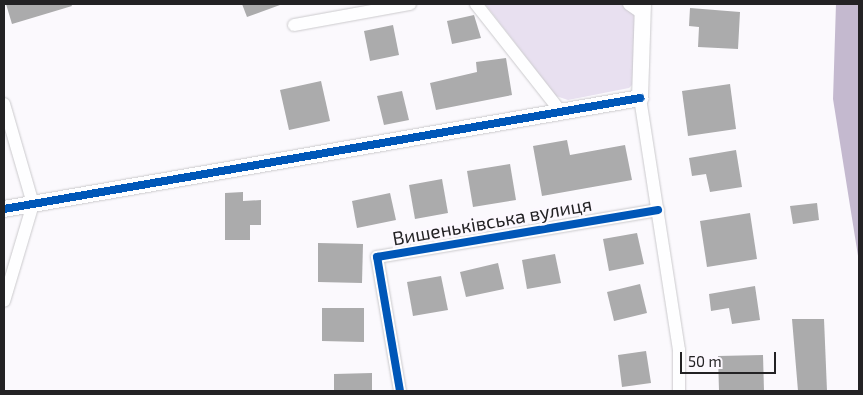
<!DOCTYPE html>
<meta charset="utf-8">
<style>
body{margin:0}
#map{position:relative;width:863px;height:395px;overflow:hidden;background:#fbf9fd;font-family:"Exo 2",sans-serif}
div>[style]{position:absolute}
.green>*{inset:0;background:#e8e0f0}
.water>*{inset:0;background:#c4b9cf}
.building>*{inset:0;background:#ababac}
.roads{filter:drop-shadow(0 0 1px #cbcacd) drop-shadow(0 0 1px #cbcacd)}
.minor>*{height:12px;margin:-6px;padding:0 6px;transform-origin:6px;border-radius:6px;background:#fefeff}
.tertiary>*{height:16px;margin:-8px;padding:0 8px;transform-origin:8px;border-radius:8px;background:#fefeff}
.cycleway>*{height:8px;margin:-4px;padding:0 4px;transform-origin:4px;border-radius:4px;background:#0057b8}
span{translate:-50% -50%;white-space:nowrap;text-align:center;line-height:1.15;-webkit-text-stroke:5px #fcf8fe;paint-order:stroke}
.street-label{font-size:19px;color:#232224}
.frame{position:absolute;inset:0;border:5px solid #232224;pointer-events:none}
.scale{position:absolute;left:680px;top:352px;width:96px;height:22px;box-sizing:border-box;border:2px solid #232224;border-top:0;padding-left:6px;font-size:15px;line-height:18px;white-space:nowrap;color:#232224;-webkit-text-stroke:4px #fcf8fe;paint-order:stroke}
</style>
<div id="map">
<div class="green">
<div style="clip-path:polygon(485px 4px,621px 4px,637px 15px,637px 80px,629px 88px,568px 100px,556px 96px)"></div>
</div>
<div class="water">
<div style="clip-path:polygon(836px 4px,859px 4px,859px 262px,833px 99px)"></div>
</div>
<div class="building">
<div style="clip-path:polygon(6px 4px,71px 4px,72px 6px,12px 24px)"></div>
<div style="clip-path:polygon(242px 4px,279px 4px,280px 5px,247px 17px)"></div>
<div style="clip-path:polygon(690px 8px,740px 12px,738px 49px,698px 47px,699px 27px,689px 26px)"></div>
<div style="clip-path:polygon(474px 15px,481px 38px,452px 44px,447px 21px)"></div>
<div style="clip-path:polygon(393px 25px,399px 55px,370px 61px,364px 31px)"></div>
<div style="clip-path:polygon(506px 58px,512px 95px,436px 110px,430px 83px,477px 72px,476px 62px)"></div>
<div style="clip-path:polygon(321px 81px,330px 121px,289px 130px,280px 90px)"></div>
<div style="clip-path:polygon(730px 84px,736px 129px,688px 136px,682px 91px)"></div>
<div style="clip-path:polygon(402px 91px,409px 120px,384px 125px,377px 96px)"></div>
<div style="clip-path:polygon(567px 140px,570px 155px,625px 145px,632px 180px,542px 196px,533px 146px)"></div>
<div style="clip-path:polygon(736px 150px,742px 187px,710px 192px,706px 174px,692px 176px,689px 158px)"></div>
<div style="clip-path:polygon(510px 164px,516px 200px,473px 207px,467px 171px)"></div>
<div style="clip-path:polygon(442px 179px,448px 213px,415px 219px,409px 185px)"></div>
<div style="clip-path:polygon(243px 192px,243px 201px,261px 200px,261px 225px,250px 225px,250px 240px,225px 240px,225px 193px)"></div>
<div style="clip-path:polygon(390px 193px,396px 220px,357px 228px,352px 201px)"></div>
<div style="clip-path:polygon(817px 203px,819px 220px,793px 224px,790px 206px)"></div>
<div style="clip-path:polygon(750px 213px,757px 259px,707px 267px,700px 221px)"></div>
<div style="clip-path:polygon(637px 233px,644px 264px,609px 271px,603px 239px)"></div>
<div style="clip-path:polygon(318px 243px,363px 244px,362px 283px,318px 282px)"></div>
<div style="clip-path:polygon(555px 254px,561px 283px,527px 289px,522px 260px)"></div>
<div style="clip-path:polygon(498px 263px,504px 289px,466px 297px,460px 272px)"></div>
<div style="clip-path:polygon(441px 276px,448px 310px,413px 316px,407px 282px)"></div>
<div style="clip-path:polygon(640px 284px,647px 313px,614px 321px,607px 292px)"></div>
<div style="clip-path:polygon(755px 286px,760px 320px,732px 324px,729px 308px,711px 311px,709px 294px)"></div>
<div style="clip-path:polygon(322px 308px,364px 308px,364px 342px,322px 341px)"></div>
<div style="clip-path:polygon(792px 319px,824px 319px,827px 391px,798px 391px)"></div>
<div style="clip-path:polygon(646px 351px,651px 383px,622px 387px,618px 355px)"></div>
<div style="clip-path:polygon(763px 355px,764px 391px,719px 391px,718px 356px)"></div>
<div style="clip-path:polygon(372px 373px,372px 391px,334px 391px,334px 374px)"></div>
</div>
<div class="roads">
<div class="minor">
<div style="left:476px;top:4px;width:137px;rotate:51.8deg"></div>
<div style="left:629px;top:4px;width:16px;rotate:35deg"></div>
<div style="left:294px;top:25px;width:118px;rotate:-10.3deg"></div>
<div style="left:640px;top:98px;width:255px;rotate:81.2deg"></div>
<div style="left:679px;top:350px;width:41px;rotate:90deg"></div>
<div style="left:4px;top:104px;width:104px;rotate:73.8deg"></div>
<div style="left:33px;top:204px;width:101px;rotate:106.6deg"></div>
<div style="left:400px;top:391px;width:136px;rotate:-99.7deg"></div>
<div style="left:377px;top:257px;width:285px;rotate:-9.5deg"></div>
</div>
<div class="tertiary">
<div style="left:4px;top:209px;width:646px;rotate:-9.9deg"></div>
<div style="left:640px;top:98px;width:94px;rotate:-88.2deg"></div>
</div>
</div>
<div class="cycleway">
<div style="left:4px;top:209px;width:646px;rotate:-9.9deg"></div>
<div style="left:400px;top:391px;width:136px;rotate:-99.7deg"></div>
<div style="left:377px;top:257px;width:285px;rotate:-9.5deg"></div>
</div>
<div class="street-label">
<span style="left:492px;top:221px;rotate:-10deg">Вишеньківська вулиця</span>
</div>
<div class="frame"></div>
<div class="scale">50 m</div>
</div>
